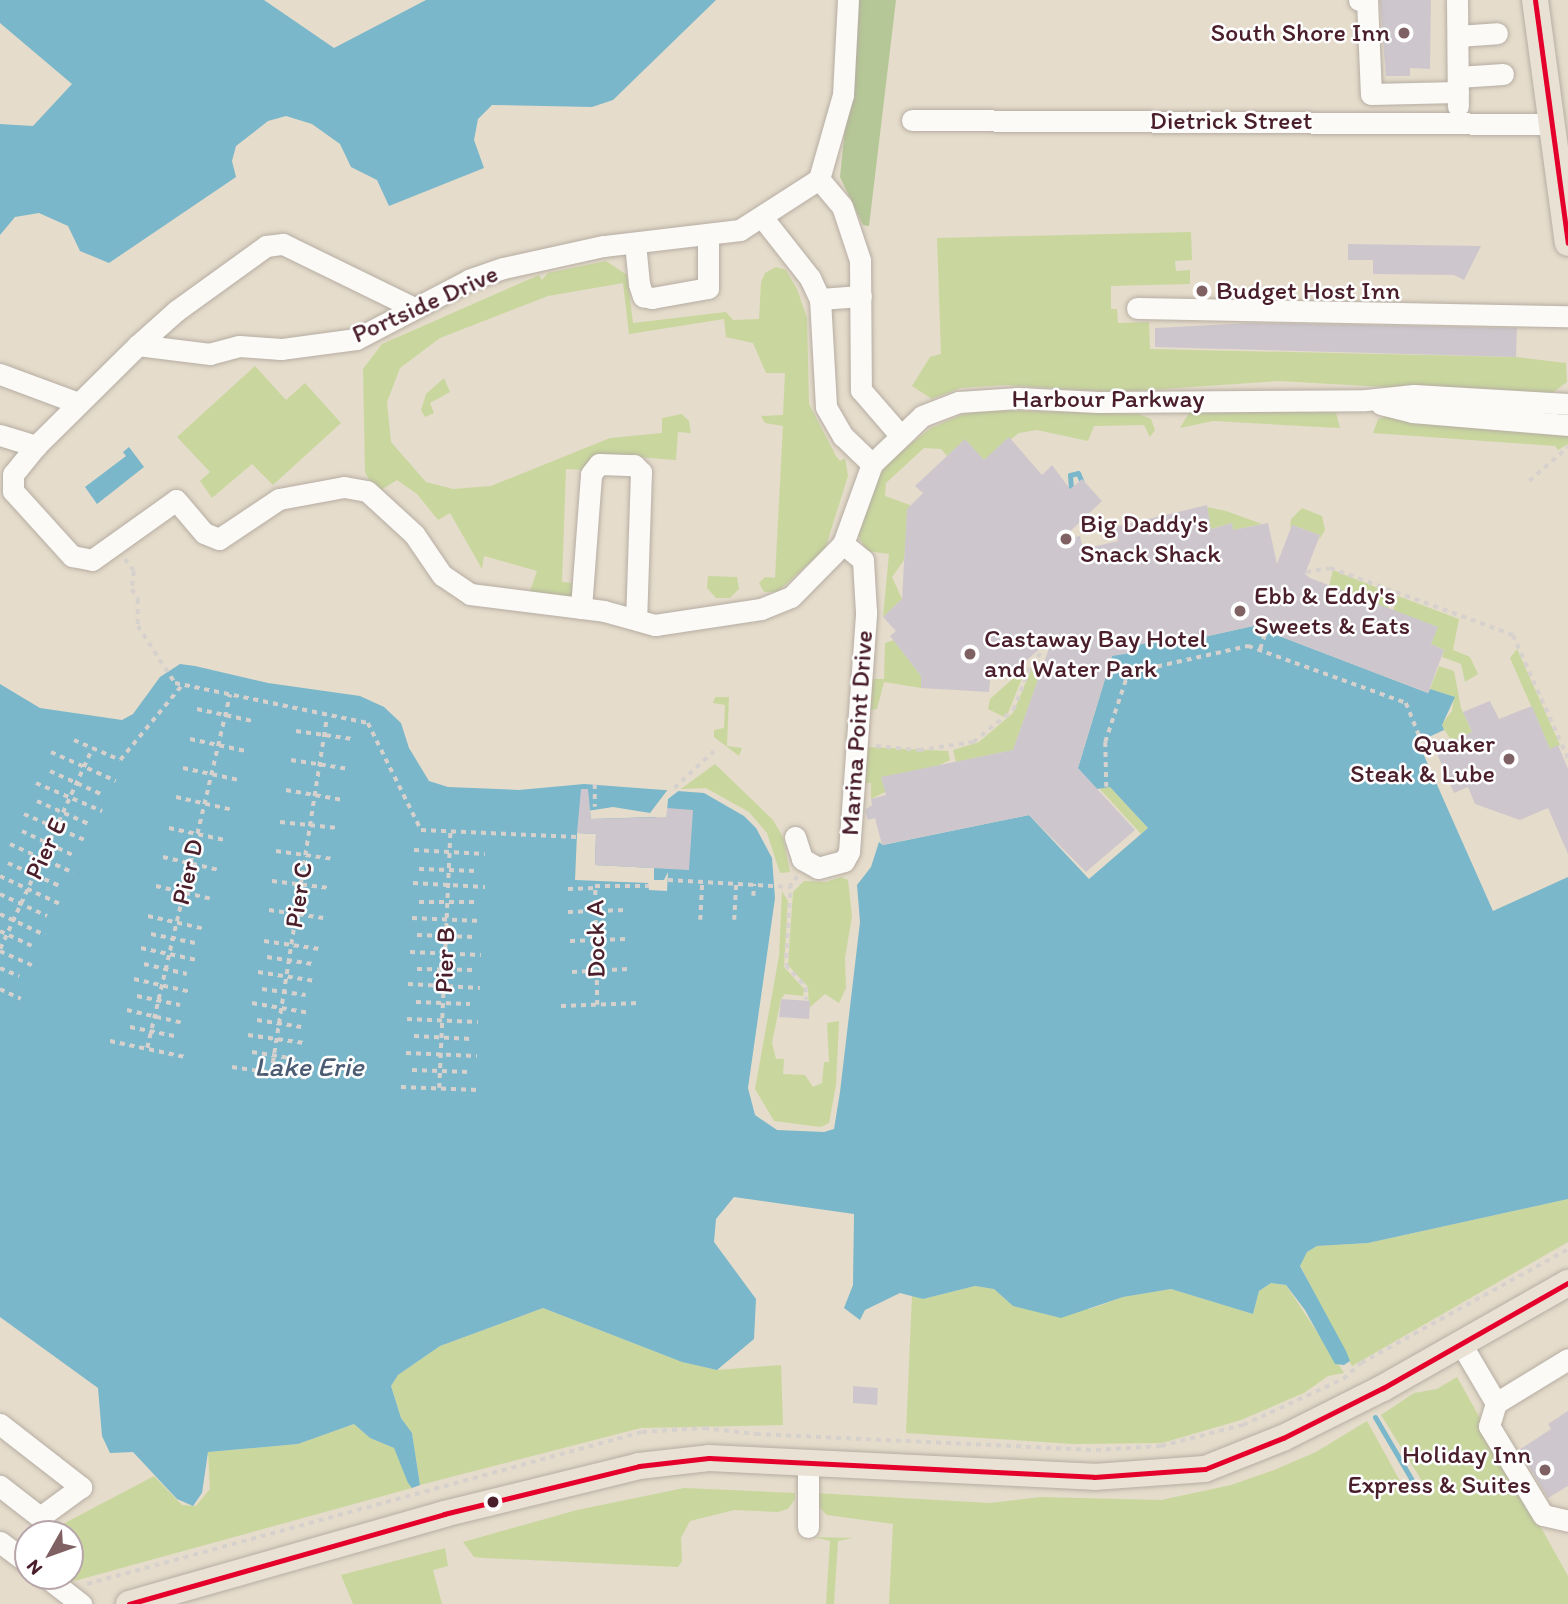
<!DOCTYPE html>
<style>
body{margin:0}
#map{position:relative;width:1568px;height:1604px;overflow:hidden;background:#e5dccb;font-family:Itim,sans-serif}
div>[style]{position:absolute}
.green>*{inset:0;background:#c9d79e}
.forest>*{inset:0;background:#b5c796}
.water>*{inset:0;background:#7ab7ca}
.pier>*{inset:0;background:#e5dccb}
.stream>*{height:5px;margin:-2.5px;padding:0 2.5px;transform-origin:2.5px;border-radius:2.5px;background:#7ab7ca}
.building>*{inset:0;background:#cdc7cd}
.path>*{height:3.5px;margin-top:-1.75px;transform-origin:0;background:repeating-linear-gradient(90deg,#d6d1cd 0 5px,transparent 0 10px)}
.roads{filter:drop-shadow(0 0 2px #b6ada3) drop-shadow(0 0 2px #b6ada3)}
.minor>*{height:21px;margin:-10.5px;padding:0 10.5px;transform-origin:10.5px;border-radius:10.5px;background:#fbfaf7}
.major>*{height:26px;margin:-13px;padding:0 13px;transform-origin:13px;border-radius:13px;background:#eae1d5}
.bus-1>*{height:5px;margin:-2.5px;padding:0 2.5px;transform-origin:2.5px;border-radius:2.5px;background:#e4002b}
.dots>*{width:19px;height:19px;translate:-50% -50%;box-sizing:border-box;border:4px solid #fff;border-radius:50%}
span{translate:-50% -50%;white-space:nowrap;text-align:center;line-height:1.15;-webkit-text-stroke:5px #fff;paint-order:stroke}
.poi-label{font-size:26px;color:#4a1f2b}
.right{translate:-100% -50%;text-align:right}
.left{translate:0 -50%;text-align:left}
.street-label{font-size:26px;color:#4a1f2b}
.water-label{font-size:28px;color:#4b5c73;font-style:italic}
.north{position:absolute;left:14px;top:1520px;width:70px;height:70px;box-sizing:border-box;background:#fff;border:2px solid #b7a5aa;border-radius:50%;rotate:230deg;font-size:19px;font-weight:700;line-height:28px;text-align:center;color:#4a1f2b}
.north::after{content:'';display:block;margin:auto;width:24px;height:32px;background:#806163;clip-path:polygon(50% 0,100% 100%,50% 72%,0 100%)}
</style>
<div id="map">
<div class="green">
<div style="clip-path:polygon(1191px 232px,1192px 260px,1175px 261px,1176px 271px,1190px 270px,1190px 284px,1111px 286px,1111px 309px,1117px 309px,1118px 323px,1149px 322px,1150px 349px,1516px 357px,1566px 363px,1567px 382px,1548px 396px,1278px 381px,1118px 392px,1005px 385px,960px 388px,932px 399px,912px 386px,930px 357px,941px 354px,937px 238px)"></div>
<div style="clip-path:polygon(606px 261px,627px 275px,633px 323px,726px 312px,733px 320px,759px 319px,761px 282px,765px 273px,776px 267px,786px 270px,797px 289px,807px 318px,809px 404px,836px 456px,840px 461px,845px 458px,848px 476px,825px 549px,777px 592px,764px 592px,759px 583px,765px 577px,775px 578px,783px 426px,765px 423px,761px 416px,783px 415px,785px 373px,766px 373px,753px 343px,726px 337px,724px 319px,629px 334px,623px 283px,548px 296px,440px 338px,400px 368px,387px 402px,391px 442px,426px 482px,453px 489px,491px 486px,610px 438px,662px 433px,662px 418px,682px 414px,689px 421px,691px 433px,678px 432px,676px 460px,624px 456px,585px 470px,566px 469px,562px 582px,575px 583px,577px 591px,567px 600px,557px 593px,551px 597px,529px 594px,537px 571px,484px 556px,482px 569px,450px 513px,438px 520px,417px 494px,397px 480px,381px 490px,372px 485px,365px 472px,363px 369px,382px 344px,539px 275px,542px 280px,548px 273px)"></div>
<div style="clip-path:polygon(255px 366px,286px 400px,305px 383px,341px 423px,273px 485px,252px 464px,212px 498px,200px 481px,210px 472px,177px 437px)"></div>
<div style="clip-path:polygon(444px 378px,450px 392px,430px 403px,434px 413px,425px 417px,421px 410px,426px 394px)"></div>
<div style="clip-path:polygon(1326px 409px,1336px 413px,1340px 428px,1213px 421px,1180px 428px,1190px 411px)"></div>
<div style="clip-path:polygon(991px 410px,1139px 414px,1151px 419px,1155px 430px,1150px 437px,1144px 425px,1094px 426px,1088px 441px,1037px 430px,1019px 433px,984px 460px,965px 440px,947px 456px,941px 449px,924px 448px,886px 483px,885px 496px,910px 505px,904px 560px,892px 577px,902px 599px,883px 617px,889px 554px,867px 551px,856px 532px,874px 482px,891px 460px,931px 428px,964px 414px)"></div>
<div style="clip-path:polygon(1388px 416px,1568px 434px,1568px 444px,1558px 450px,1555px 446px,1373px 433px,1378px 419px)"></div>
<div style="clip-path:polygon(1207px 507px,1226px 511px,1262px 524px,1233px 530px,1232px 523px,1211px 529px)"></div>
<div style="clip-path:polygon(1302px 508px,1322px 516px,1325px 530px,1319px 540px,1320px 535px,1292px 525px,1290px 529px,1291px 519px)"></div>
<div style="clip-path:polygon(1333px 570px,1393px 594px,1388px 609px,1329px 586px)"></div>
<div style="clip-path:polygon(708px 576px,737px 577px,739px 589px,730px 598px,716px 598px,707px 588px)"></div>
<div style="clip-path:polygon(1398px 596px,1459px 619px,1453px 650px,1470px 657px,1478px 674px,1465px 682px,1461px 664px,1442px 657px,1444px 650px,1431px 644px,1437px 627px,1393px 611px)"></div>
<div style="clip-path:polygon(894px 640px,921px 676px,921px 688px,884px 682px,877px 709px,871px 710px,868px 679px,884px 679px,885px 643px)"></div>
<div style="clip-path:polygon(1517px 649px,1560px 745px,1550px 749px,1510px 658px)"></div>
<div style="clip-path:polygon(1038px 665px,1043px 666px,1013px 750px,956px 762px,953px 750px,979px 742px,1013px 713px,1032px 667px)"></div>
<div style="clip-path:polygon(1027px 666px,1006px 718px,988px 709px,990px 699px)"></div>
<div style="clip-path:polygon(1439px 666px,1454px 671px,1461px 708px,1472px 732px,1452px 741px,1441px 725px,1452px 711px,1454px 697px,1430px 689px)"></div>
<div style="clip-path:polygon(715px 697px,729px 697px,727px 746px,742px 748px,739px 756px,714px 737px,714px 730px,724px 728px,725px 705px,713px 703px)"></div>
<div style="clip-path:polygon(868px 747px,948px 751px,950px 760px,871px 799px,871px 783px,865px 783px)"></div>
<div style="clip-path:polygon(715px 764px,773px 820px,783px 837px,790px 872px,780px 873px,767px 833px,749px 812px,706px 788px,681px 789px)"></div>
<div style="clip-path:polygon(1110px 787px,1148px 828px,1141px 834px,1099px 788px)"></div>
<div style="clip-path:polygon(841px 877px,848px 880px,852px 916px,845px 958px,846px 988px,839px 1003px,825px 994px,809px 1008px,808px 987px,788px 965px,793px 892px,804px 881px,826px 882px)"></div>
<div style="clip-path:polygon(782px 891px,788px 901px,784px 967px,804px 989px,803px 996px,785px 994px,781px 999px,772px 1043px,776px 1059px,784px 1059px,783px 1074px,805px 1075px,813px 1087px,822px 1083px,824px 1062px,829px 1062px,827px 1023px,839px 1021px,836px 1085px,829px 1123px,821px 1127px,774px 1121px,755px 1089px,779px 956px)"></div>
<div style="clip-path:polygon(1568px 1199px,1568px 1242px,1352px 1366px,1300px 1265px,1307px 1252px,1317px 1246px,1368px 1243px)"></div>
<div style="clip-path:polygon(1271px 1283px,1286px 1285px,1344px 1373px,1328px 1376px,1304px 1393px,1241px 1420px,1162px 1443px,1074px 1444px,906px 1433px,912px 1295px,923px 1299px,975px 1286px,994px 1289px,1013px 1306px,1090px 1309px,1123px 1297px,1171px 1289px,1253px 1314px,1259px 1291px)"></div>
<div style="clip-path:polygon(543px 1308px,682px 1362px,717px 1370px,781px 1365px,783px 1425px,641px 1428px,420px 1485px,412px 1433px,401px 1418px,391px 1386px,398px 1375px,440px 1346px)"></div>
<div style="clip-path:polygon(1457px 1377px,1568px 1576px,1568px 1604px,889px 1604px,893px 1524px,827px 1515px,814px 1502px,815px 1493px,990px 1503px,1040px 1497px,1161px 1500px,1231px 1485px,1274px 1470px,1316px 1452px,1367px 1421px,1405px 1490px,1422px 1481px,1381px 1415px,1414px 1393px,1437px 1389px)"></div>
<div style="clip-path:polygon(354px 1424px,370px 1438px,394px 1448px,412px 1488px,67px 1583px,57px 1576px,70px 1576px,70px 1534px,44px 1534px,154px 1476px,182px 1505px,196px 1506px,210px 1489px,208px 1452px,298px 1444px)"></div>
<div style="clip-path:polygon(684px 1488px,795px 1493px,795px 1499px,788px 1509px,778px 1512px,734px 1510px,690px 1521px,681px 1538px,682px 1561px,678px 1567px,484px 1558px,474px 1557px,463px 1542px,577px 1510px)"></div>
<div style="clip-path:polygon(814px 1537px,853px 1538px,838px 1541px,834px 1604px,826px 1604px,830px 1541px)"></div>
<div style="clip-path:polygon(445px 1548px,448px 1566px,433px 1570px,442px 1604px,353px 1604px,341px 1575px)"></div>
</div>
<div class="forest">
<div style="clip-path:polygon(858px 0,896px 0,869px 226px,863px 225px,840px 177px)"></div>
</div>
<div class="water">
<div style="clip-path:polygon(0 0,264px 0,334px 48px,426px 0,716px 0,613px 100px,592px 107px,492px 105px,478px 119px,474px 140px,484px 168px,389px 206px,377px 180px,351px 167px,340px 144px,312px 124px,286px 116px,268px 121px,236px 146px,232px 161px,236px 177px,109px 263px,80px 251px,68px 226px,39px 213px,15px 217px,0 235px,0 124px,33px 126px,72px 84px,0 23px)"></div>
<div style="clip-path:polygon(129px 447px,144px 467px,97px 504px,85px 487px,126px 456px,123px 452px)"></div>
<div style="clip-path:polygon(1253px 626px,1428px 693px,1430px 689px,1455px 697px,1442px 725px,1444px 730px,1418px 742px,1493px 911px,1568px 877px,1568px 1199px,1368px 1243px,1317px 1246px,1307px 1252px,1300px 1266px,1346px 1351px,1350px 1361px,1344px 1365px,1335px 1364px,1305px 1310px,1286px 1285px,1271px 1283px,1259px 1291px,1253px 1314px,1171px 1289px,1123px 1297px,1061px 1318px,1013px 1306px,994px 1289px,975px 1286px,923px 1299px,900px 1293px,865px 1310px,860px 1320px,844px 1308px,853px 1285px,854px 1214px,734px 1197px,716px 1219px,714px 1242px,756px 1299px,754px 1339px,717px 1370px,682px 1362px,543px 1308px,440px 1346px,398px 1375px,391px 1386px,401px 1418px,412px 1433px,420px 1485px,412px 1488px,408px 1483px,394px 1448px,370px 1438px,354px 1424px,298px 1444px,208px 1452px,202px 1493px,193px 1506px,177px 1499px,133px 1452px,110px 1453px,102px 1436px,98px 1388px,0 1317px,0 684px,40px 708px,122px 720px,133px 714px,160px 677px,180px 664px,195px 666px,268px 683px,360px 696px,384px 707px,401px 723px,409px 748px,429px 781px,448px 787px,519px 790px,584px 784px,704px 793px,744px 816px,756px 828px,772px 858px,775px 898px,748px 1088px,755px 1115px,777px 1130px,824px 1132px,834px 1129px,840px 1092px,860px 922px,857px 885px,871px 867px,879px 842px,883px 845px,1029px 815px,1089px 879px,1148px 828px,1110px 787px,1097px 789px,1077px 771px,1112px 656px,1137px 645px,1188px 634px,1190px 640px)"></div>
</div>
<div class="pier">
<div style="clip-path:polygon(669px 788px,681px 789px,668px 799px,666px 824px,656px 823px,656px 817px,591px 819px,590px 812px,581px 812px,613px 807px,650px 813px)"></div>
<div style="clip-path:polygon(577px 833px,596px 834px,595px 865px,654px 868px,654px 880px,664px 880px,668px 872px,667px 891px,649px 890px,648px 883px,575px 880px)"></div>
</div>
<div class="stream">
<div style="left:1071px;top:489px;width:14px;rotate:-94deg"></div>
<div style="left:1070px;top:475px;width:8px;rotate:-14deg"></div>
<div style="left:1078px;top:473px;width:8px;rotate:67deg"></div>
<div style="left:1375px;top:1417px;width:73px;rotate:59.6deg"></div>
</div>
<div class="building">
<div style="clip-path:polygon(1380px 0,1431px 0,1430px 69px,1410px 68px,1410px 76px,1386px 76px)"></div>
<div style="clip-path:polygon(1348px 244px,1481px 246px,1464px 280px,1454px 275px,1373px 274px,1373px 260px,1348px 260px)"></div>
<div style="clip-path:polygon(1250px 323px,1517px 328px,1516px 357px,1155px 347px,1155px 328px)"></div>
<div style="clip-path:polygon(1009px 437px,1042px 475px,1052px 465px,1070px 489px,1082px 479px,1102px 501px,1060px 541px,1080px 536px,1083px 549px,1118px 541px,1115px 527px,1207px 505px,1211px 529px,1232px 523px,1233px 530px,1268px 523px,1277px 564px,1292px 525px,1320px 535px,1305px 574px,1310px 578px,1438px 627px,1431px 644px,1444px 650px,1428px 693px,1253px 626px,1190px 640px,1188px 634px,1137px 645px,1138px 652px,1112px 656px,1078px 768px,1135px 830px,1086px 872px,1029px 815px,882px 845px,875px 818px,868px 820px,865px 810px,872px 805px,871px 799px,886px 795px,881px 777px,1013px 750px,1053px 637px,1007px 678px,992px 662px,989px 692px,921px 688px,921px 676px,890px 636px,896px 631px,883px 617px,902px 599px,907px 509px,923px 493px,915px 486px,965px 439px,984px 460px)"></div>
<div style="clip-path:polygon(1490px 701px,1499px 719px,1532px 706px,1550px 749px,1558px 745px,1568px 769px,1568px 854px,1548px 808px,1520px 820px,1475px 804px,1468px 787px,1454px 793px,1435px 749px,1472px 732px,1463px 712px)"></div>
<div style="clip-path:polygon(581px 789px,588px 789px,591px 819px,667px 817px,667px 808px,693px 810px,689px 870px,595px 865px,596px 834px,577px 833px)"></div>
<div style="clip-path:polygon(781px 999px,810px 1001px,809px 1019px,779px 1017px)"></div>
<div style="clip-path:polygon(853px 1386px,878px 1388px,877px 1405px,853px 1403px)"></div>
<div style="clip-path:polygon(1568px 1411px,1568px 1486px,1548px 1498px,1519px 1450px,1551px 1429px,1548px 1424px)"></div>
</div>
<div class="path">
<div style="left:1529px;top:481px;width:52px;rotate:-41.1deg"></div>
<div style="left:125px;top:559px;width:15px;rotate:53deg"></div>
<div style="left:134px;top:571px;width:18px;rotate:96deg"></div>
<div style="left:132px;top:589px;width:12px;rotate:59deg"></div>
<div style="left:138px;top:599px;width:27px;rotate:90deg"></div>
<div style="left:138px;top:626px;width:68px;rotate:57deg"></div>
<div style="left:175px;top:683px;width:197px;rotate:11.7deg"></div>
<div style="left:368px;top:723px;width:119px;rotate:63.6deg"></div>
<div style="left:421px;top:830px;width:156px;rotate:2.6deg"></div>
<div style="left:1306px;top:572px;width:24px;rotate:-9deg"></div>
<div style="left:1330px;top:568px;width:195px;rotate:20.1deg"></div>
<div style="left:1513px;top:635px;width:135px;rotate:65.9deg"></div>
<div style="left:1260px;top:649px;width:19px;rotate:-72deg"></div>
<div style="left:197px;top:709px;width:57px;rotate:12.1deg"></div>
<div style="left:296px;top:731px;width:57px;rotate:8.1deg"></div>
<div style="left:190px;top:739px;width:57px;rotate:12.1deg"></div>
<div style="left:74px;top:740px;width:50px;rotate:23.5deg"></div>
<div style="left:120px;top:760px;width:97px;rotate:-50.4deg"></div>
<div style="left:876px;top:746px;width:43px;rotate:5.3deg"></div>
<div style="left:919px;top:750px;width:55px;rotate:-8.4deg"></div>
<div style="left:973px;top:742px;width:51px;rotate:-38.7deg"></div>
<div style="left:1013px;top:710px;width:48px;rotate:-68.2deg"></div>
<div style="left:1031px;top:665px;width:29px;rotate:-52deg"></div>
<div style="left:51px;top:752px;width:71px;rotate:24deg"></div>
<div style="left:291px;top:760px;width:59px;rotate:8.8deg"></div>
<div style="left:183px;top:768px;width:57px;rotate:12.1deg"></div>
<div style="left:50px;top:771px;width:58px;rotate:24.4deg"></div>
<div style="left:36px;top:783px;width:72px;rotate:23deg"></div>
<div style="left:595px;top:784px;width:23px;rotate:90deg"></div>
<div style="left:1106px;top:787px;width:45px;rotate:-91.3deg"></div>
<div style="left:1105px;top:742px;width:73px;rotate:-71.6deg"></div>
<div style="left:1128px;top:673px;width:123px;rotate:-12.7deg"></div>
<div style="left:1248px;top:646px;width:168px;rotate:19.8deg"></div>
<div style="left:1406px;top:703px;width:40px;rotate:68deg"></div>
<div style="left:674px;top:788px;width:54px;rotate:-42.8deg"></div>
<div style="left:286px;top:790px;width:58px;rotate:10deg"></div>
<div style="left:176px;top:797px;width:58px;rotate:12.8deg"></div>
<div style="left:37px;top:801px;width:57px;rotate:23.9deg"></div>
<div style="left:24px;top:814px;width:69px;rotate:23.2deg"></div>
<div style="left:280px;top:822px;width:58px;rotate:5.9deg"></div>
<div style="left:169px;top:828px;width:57px;rotate:12.1deg"></div>
<div style="left:22px;top:831px;width:59px;rotate:25.3deg"></div>
<div style="left:10px;top:844px;width:70px;rotate:24.4deg"></div>
<div style="left:414px;top:850px;width:71px;rotate:3.2deg"></div>
<div style="left:276px;top:851px;width:59px;rotate:7.9deg"></div>
<div style="left:163px;top:857px;width:57px;rotate:13.1deg"></div>
<div style="left:8px;top:863px;width:57px;rotate:23.9deg"></div>
<div style="left:419px;top:869px;width:58px;rotate:2deg"></div>
<div style="left:0;top:876px;width:66px;rotate:25deg"></div>
<div style="left:798px;top:877px;width:9px;rotate:139deg"></div>
<div style="left:791px;top:883px;width:82px;rotate:93.5deg"></div>
<div style="left:786px;top:965px;width:30px;rotate:48deg"></div>
<div style="left:806px;top:987px;width:13px;rotate:90deg"></div>
<div style="left:668px;top:880px;width:123px;rotate:3.3deg"></div>
<div style="left:272px;top:881px;width:58px;rotate:6.9deg"></div>
<div style="left:413px;top:883px;width:72px;rotate:3.2deg"></div>
<div style="left:156px;top:886px;width:57px;rotate:13.1deg"></div>
<div style="left:568px;top:889px;width:27px;rotate:-2deg"></div>
<div style="left:0;top:894px;width:52px;rotate:25.1deg"></div>
<div style="left:753px;top:896px;width:12px;rotate:-85deg"></div>
<div style="left:419px;top:902px;width:57px"></div>
<div style="left:269px;top:910px;width:55px;rotate:8.4deg"></div>
<div style="left:568px;top:912px;width:57px;rotate:-2deg"></div>
<div style="left:0;top:914px;width:50px;rotate:25deg"></div>
<div style="left:148px;top:916px;width:58px;rotate:12.8deg"></div>
<div style="left:412px;top:918px;width:69px;rotate:2.5deg"></div>
<div style="left:700px;top:920px;width:39px;rotate:-87deg"></div>
<div style="left:734px;top:920px;width:36px;rotate:-87deg"></div>
<div style="left:0;top:931px;width:35px;rotate:25deg"></div>
<div style="left:151px;top:934px;width:45px;rotate:11.6deg"></div>
<div style="left:417px;top:935px;width:58px;rotate:2deg"></div>
<div style="left:264px;top:941px;width:56px;rotate:8.3deg"></div>
<div style="left:570px;top:941px;width:57px;rotate:-2deg"></div>
<div style="left:141px;top:948px;width:57px;rotate:12.1deg"></div>
<div style="left:0;top:949px;width:220px;rotate:-65.3deg"></div>
<div style="left:0;top:951px;width:35px;rotate:24deg"></div>
<div style="left:410px;top:952px;width:71px;rotate:2.4deg"></div>
<div style="left:267px;top:957px;width:46px;rotate:8.8deg"></div>
<div style="left:144px;top:964px;width:44px;rotate:13.1deg"></div>
<div style="left:0;top:968px;width:21px;rotate:23deg"></div>
<div style="left:417px;top:969px;width:57px;rotate:1deg"></div>
<div style="left:258px;top:972px;width:58px;rotate:9deg"></div>
<div style="left:572px;top:972px;width:56px;rotate:-3.1deg"></div>
<div style="left:134px;top:979px;width:58px;rotate:12.8deg"></div>
<div style="left:408px;top:984px;width:72px;rotate:3.2deg"></div>
<div style="left:0;top:989px;width:23px;rotate:25deg"></div>
<div style="left:262px;top:989px;width:44px;rotate:7.8deg"></div>
<div style="left:137px;top:996px;width:44px;rotate:11.8deg"></div>
<div style="left:416px;top:1002px;width:54px;rotate:2.1deg"></div>
<div style="left:252px;top:1003px;width:59px;rotate:9.8deg"></div>
<div style="left:597px;top:1005px;width:119px;rotate:-91deg"></div>
<div style="left:595px;top:886px;width:54px"></div>
<div style="left:561px;top:1006px;width:78px;rotate:-2.2deg"></div>
<div style="left:127px;top:1010px;width:57px;rotate:13.1deg"></div>
<div style="left:407px;top:1019px;width:71px;rotate:2.4deg"></div>
<div style="left:257px;top:1020px;width:45px;rotate:9deg"></div>
<div style="left:130px;top:1027px;width:45px;rotate:11.6deg"></div>
<div style="left:248px;top:1035px;width:57px;rotate:8.1deg"></div>
<div style="left:414px;top:1036px;width:57px;rotate:3deg"></div>
<div style="left:110px;top:1041px;width:77px;rotate:12deg"></div>
<div style="left:147px;top:1048px;width:363px;rotate:-76.8deg"></div>
<div style="left:252px;top:1052px;width:44px;rotate:9.2deg"></div>
<div style="left:406px;top:1053px;width:71px;rotate:2.4deg"></div>
<div style="left:232px;top:1067px;width:78px;rotate:8.1deg"></div>
<div style="left:412px;top:1070px;width:57px;rotate:2deg"></div>
<div style="left:271px;top:1073px;width:360px;rotate:-81.1deg"></div>
<div style="left:401px;top:1087px;width:77px;rotate:2.2deg"></div>
<div style="left:439px;top:1088px;width:255px;rotate:-87.5deg"></div>
<div style="left:87px;top:1584px;width:575px;rotate:-15.32deg"></div>
<div style="left:642px;top:1432px;width:62px;rotate:-3.7deg"></div>
<div style="left:704px;top:1428px;width:52px;rotate:6.6deg"></div>
<div style="left:756px;top:1434px;width:340px;rotate:2.7deg"></div>
<div style="left:1096px;top:1450px;width:65px;rotate:-3.5deg"></div>
<div style="left:1161px;top:1446px;width:85px;rotate:-14.4deg"></div>
<div style="left:1243px;top:1425px;width:110px;rotate:-24.7deg"></div>
<div style="left:1343px;top:1379px;width:24px;rotate:-42deg"></div>
<div style="left:1361px;top:1363px;width:236px;rotate:-28.8deg"></div>
</div>
<div class="roads">
<div class="minor">
<div style="left:1359px;top:0;width:8px"></div>
<div style="left:1367px;top:0;width:94px;rotate:87.6deg"></div>
<div style="left:1371px;top:94px;width:87px;rotate:-1.3deg"></div>
<div style="left:1457px;top:0;width:106px;rotate:89.5deg"></div>
<div style="left:1458px;top:36px;width:39px;rotate:-4deg"></div>
<div style="left:1458px;top:77px;width:45px;rotate:-3.8deg"></div>
<div style="left:912px;top:120px;width:639px;rotate:0.36deg"></div>
<div style="left:819px;top:179px;width:94px;rotate:147.2deg"></div>
<div style="left:740px;top:230px;width:138px;rotate:173.3deg"></div>
<div style="left:603px;top:246px;width:102px;rotate:167.6deg"></div>
<div style="left:503px;top:268px;width:36px;rotate:161deg"></div>
<div style="left:469px;top:280px;width:127px;rotate:152.4deg"></div>
<div style="left:356px;top:339px;width:76px;rotate:172.4deg"></div>
<div style="left:281px;top:349px;width:42px;rotate:-175.9deg"></div>
<div style="left:239px;top:346px;width:30px;rotate:165deg"></div>
<div style="left:210px;top:354px;width:73px;rotate:-172.9deg"></div>
<div style="left:138px;top:345px;width:144px;rotate:135.3deg"></div>
<div style="left:36px;top:446px;width:36px;rotate:129deg"></div>
<div style="left:13px;top:474px;width:17px;rotate:90deg"></div>
<div style="left:13px;top:491px;width:88px;rotate:47.8deg"></div>
<div style="left:72px;top:556px;width:20px;rotate:11deg"></div>
<div style="left:92px;top:560px;width:103px;rotate:-35.5deg"></div>
<div style="left:176px;top:500px;width:43px;rotate:49.7deg"></div>
<div style="left:204px;top:533px;width:16px;rotate:22deg"></div>
<div style="left:219px;top:539px;width:72px;rotate:-33.7deg"></div>
<div style="left:279px;top:499px;width:66px;rotate:-10.5deg"></div>
<div style="left:344px;top:487px;width:23px;rotate:10deg"></div>
<div style="left:367px;top:491px;width:64px;rotate:42.5deg"></div>
<div style="left:414px;top:534px;width:50px;rotate:55.7deg"></div>
<div style="left:442px;top:575px;width:34px;rotate:34deg"></div>
<div style="left:470px;top:594px;width:135px;rotate:7.2deg"></div>
<div style="left:604px;top:611px;width:53px;rotate:15.4deg"></div>
<div style="left:655px;top:625px;width:107px;rotate:-8.6deg"></div>
<div style="left:761px;top:609px;width:32px;rotate:-22deg"></div>
<div style="left:791px;top:597px;width:74px;rotate:-45.5deg"></div>
<div style="left:843px;top:544px;width:85px;rotate:-70.1deg"></div>
<div style="left:872px;top:464px;width:69px;rotate:-43.8deg"></div>
<div style="left:922px;top:416px;width:40px;rotate:-21deg"></div>
<div style="left:959px;top:402px;width:59px;rotate:-3.9deg"></div>
<div style="left:1018px;top:398px;width:80px;rotate:2.9deg"></div>
<div style="left:1098px;top:402px;width:268px;rotate:-0.4deg"></div>
<div style="left:1366px;top:400px;width:48px;rotate:-5.9deg"></div>
<div style="left:1414px;top:395px;width:154px;rotate:3.3deg"></div>
<div style="left:819px;top:179px;width:35px;rotate:50deg"></div>
<div style="left:842px;top:206px;width:57px;rotate:71.6deg"></div>
<div style="left:860px;top:260px;width:130px;rotate:89.6deg"></div>
<div style="left:861px;top:390px;width:60px;rotate:49.1deg"></div>
<div style="left:819px;top:179px;width:87px;rotate:-74.1deg"></div>
<div style="left:843px;top:95px;width:95px;rotate:-87deg"></div>
<div style="left:762px;top:217px;width:78px;rotate:51.8deg"></div>
<div style="left:810px;top:278px;width:23px;rotate:65deg"></div>
<div style="left:820px;top:299px;width:108px;rotate:86.8deg"></div>
<div style="left:826px;top:407px;width:34px;rotate:60deg"></div>
<div style="left:843px;top:436px;width:40px;rotate:44deg"></div>
<div style="left:635px;top:243px;width:41px;rotate:84.4deg"></div>
<div style="left:639px;top:284px;width:13px;rotate:72deg"></div>
<div style="left:643px;top:296px;width:9px;rotate:13deg"></div>
<div style="left:652px;top:298px;width:57px;rotate:-10.1deg"></div>
<div style="left:708px;top:288px;width:53px;rotate:-90deg"></div>
<div style="left:820px;top:299px;width:41px;rotate:-4.2deg"></div>
<div style="left:1137px;top:308px;width:431px;rotate:1.1deg"></div>
<div style="left:138px;top:345px;width:51px;rotate:-41.8deg"></div>
<div style="left:176px;top:311px;width:111px;rotate:-35.8deg"></div>
<div style="left:266px;top:246px;width:17px;rotate:-7deg"></div>
<div style="left:283px;top:244px;width:146px;rotate:26deg"></div>
<div style="left:0;top:374px;width:83px;rotate:20.4deg"></div>
<div style="left:1381px;top:404px;width:32px;rotate:14deg"></div>
<div style="left:1412px;top:412px;width:157px;rotate:4.8deg"></div>
<div style="left:0;top:435px;width:38px;rotate:17deg"></div>
<div style="left:581px;top:608px;width:134px;rotate:-85.7deg"></div>
<div style="left:591px;top:474px;width:13px;rotate:-51deg"></div>
<div style="left:599px;top:464px;width:35px;rotate:2deg"></div>
<div style="left:634px;top:465px;width:10px;rotate:45deg"></div>
<div style="left:641px;top:472px;width:147px;rotate:91.9deg"></div>
<div style="left:795px;top:837px;width:23px;rotate:72deg"></div>
<div style="left:802px;top:859px;width:18px;rotate:29deg"></div>
<div style="left:818px;top:868px;width:27px;rotate:-15deg"></div>
<div style="left:844px;top:861px;width:10px;rotate:-61deg"></div>
<div style="left:849px;top:852px;width:241px;rotate:-85.9deg"></div>
<div style="left:866px;top:612px;width:52px;rotate:-93.3deg"></div>
<div style="left:863px;top:560px;width:26px;rotate:-141deg"></div>
<div style="left:1460px;top:1342px;width:71px;rotate:59.5deg"></div>
<div style="left:1496px;top:1403px;width:84px;rotate:-31.4deg"></div>
<div style="left:1496px;top:1403px;width:24px;rotate:107deg"></div>
<div style="left:1489px;top:1426px;width:104px;rotate:58.8deg"></div>
<div style="left:1543px;top:1515px;width:26px;rotate:13deg"></div>
<div style="left:0;top:1424px;width:103px;rotate:37.9deg"></div>
<div style="left:81px;top:1487px;width:51px;rotate:143.8deg"></div>
<div style="left:40px;top:1517px;width:51px;rotate:-142.2deg"></div>
<div style="left:808px;top:1464px;width:63px;rotate:90deg"></div>
<div style="left:0;top:1542px;width:35px;rotate:37deg"></div>
<div style="left:45px;top:1576px;width:46px;rotate:37.9deg"></div>
</div>
<div class="major">
<div style="left:1535px;top:0;width:245px;rotate:82.3deg"></div>
<div style="left:129px;top:1604px;width:328px;rotate:-15.9deg"></div>
<div style="left:444px;top:1514px;width:201px;rotate:-13.8deg"></div>
<div style="left:639px;top:1466px;width:70px;rotate:-6.5deg"></div>
<div style="left:709px;top:1458px;width:385px;rotate:2.8deg"></div>
<div style="left:1094px;top:1477px;width:111px;rotate:-4.1deg"></div>
<div style="left:1205px;top:1469px;width:84px;rotate:-21.7deg"></div>
<div style="left:1283px;top:1438px;width:112px;rotate:-26.6deg"></div>
<div style="left:1383px;top:1388px;width:213px;rotate:-29.6deg"></div>
</div>
</div>
<div class="bus-1">
<div style="left:1535px;top:0;width:245px;rotate:82.3deg"></div>
<div style="left:129px;top:1604px;width:328px;rotate:-15.9deg"></div>
<div style="left:444px;top:1514px;width:201px;rotate:-13.8deg"></div>
<div style="left:639px;top:1466px;width:70px;rotate:-6.5deg"></div>
<div style="left:709px;top:1458px;width:385px;rotate:2.8deg"></div>
<div style="left:1094px;top:1477px;width:111px;rotate:-4.1deg"></div>
<div style="left:1205px;top:1469px;width:84px;rotate:-21.7deg"></div>
<div style="left:1283px;top:1438px;width:112px;rotate:-26.6deg"></div>
<div style="left:1383px;top:1388px;width:213px;rotate:-29.6deg"></div>
</div>
<div class="dots">
<div style="left:1404px;top:33px;background:#806163"></div>
<div style="left:1202px;top:291px;background:#806163"></div>
<div style="left:1066px;top:539px;background:#806163"></div>
<div style="left:1240px;top:611px;background:#806163"></div>
<div style="left:970px;top:654px;background:#806163"></div>
<div style="left:1509px;top:759px;background:#806163"></div>
<div style="left:1545px;top:1470px;background:#806163"></div>
<div style="left:493px;top:1502px;background:#4a1f2b"></div>
</div>
<div class="poi-label">
<span class="right" style="left:1390px;top:33px">South Shore Inn</span>
<span class="left" style="left:1216px;top:291px">Budget Host Inn</span>
<span class="left" style="left:1080px;top:539px">Big Daddy's<br>Snack Shack</span>
<span class="left" style="left:1254px;top:611px">Ebb &amp; Eddy's<br>Sweets &amp; Eats</span>
<span class="left" style="left:984px;top:654px">Castaway Bay Hotel<br>and Water Park</span>
<span class="right" style="left:1495px;top:759px">Quaker<br>Steak &amp; Lube</span>
<span class="right" style="left:1531px;top:1470px">Holiday Inn<br>Express &amp; Suites</span>
</div>
<div class="street-label">
<span style="left:1231px;top:121px">Dietrick Street</span>
<span style="left:425px;top:304px;rotate:-24deg">Portside Drive</span>
<span style="left:1108px;top:399px">Harbour Parkway</span>
<span style="left:857px;top:733px;rotate:-86deg">Marina Point Drive</span>
<span style="left:46px;top:849px;rotate:-65deg">Pier E</span>
<span style="left:188px;top:872px;rotate:-77deg">Pier D</span>
<span style="left:299px;top:895px;rotate:-81deg">Pier C</span>
<span style="left:596px;top:939px;rotate:-91deg">Dock A</span>
<span style="left:445px;top:960px;rotate:-88deg">Pier B</span>
</div>
<div class="water-label">
<span style="left:309px;top:1066px">Lake Erie</span>
</div>
<div class="north">N</div>
</div>
